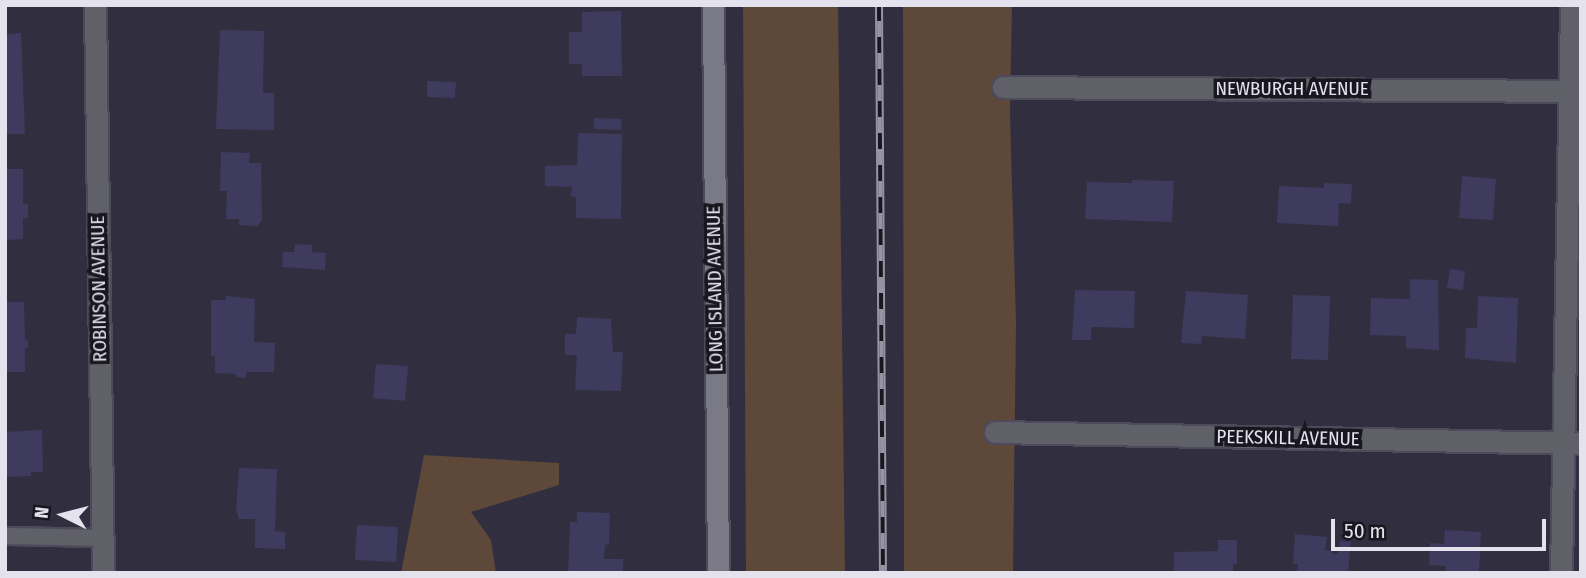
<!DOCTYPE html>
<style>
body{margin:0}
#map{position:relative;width:1586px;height:578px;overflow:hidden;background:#302e3f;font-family:"Fira Sans Condensed",sans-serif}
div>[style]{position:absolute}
.green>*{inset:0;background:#5d483a}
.building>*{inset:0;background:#3f3b5e}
.roads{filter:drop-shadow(2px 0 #4d4b5b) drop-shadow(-2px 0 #4d4b5b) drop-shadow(0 2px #4d4b5b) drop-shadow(0 -2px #4d4b5b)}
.lane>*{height:16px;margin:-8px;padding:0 8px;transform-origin:8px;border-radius:8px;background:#606068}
.street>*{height:21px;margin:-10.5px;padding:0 10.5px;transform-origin:10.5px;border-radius:10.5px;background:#606068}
.secondary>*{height:21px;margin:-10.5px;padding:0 10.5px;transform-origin:10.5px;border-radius:10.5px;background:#7a7a87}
.rail>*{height:8px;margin-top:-4px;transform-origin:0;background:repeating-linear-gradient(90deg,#18171f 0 16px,#9694a2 0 32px);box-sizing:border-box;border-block:2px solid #9694a2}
span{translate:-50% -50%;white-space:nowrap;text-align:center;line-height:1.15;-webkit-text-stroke:7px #18171f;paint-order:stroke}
.street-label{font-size:19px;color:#e3e2ed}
.frame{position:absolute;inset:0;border:7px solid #e3e2ed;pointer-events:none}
.north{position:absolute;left:28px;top:480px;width:70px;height:70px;-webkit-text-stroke:5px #18171f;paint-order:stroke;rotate:276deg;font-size:19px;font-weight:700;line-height:28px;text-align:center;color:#e3e2ed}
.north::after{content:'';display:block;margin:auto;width:24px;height:32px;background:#e3e2ed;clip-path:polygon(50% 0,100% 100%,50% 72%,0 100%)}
.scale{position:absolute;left:1331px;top:519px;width:215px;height:32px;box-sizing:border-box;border:4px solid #e3e2ed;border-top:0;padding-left:9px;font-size:21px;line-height:24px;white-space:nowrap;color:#e3e2ed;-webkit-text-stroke:5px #18171f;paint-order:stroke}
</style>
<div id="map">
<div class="green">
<i style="clip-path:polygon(743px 5px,838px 5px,845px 573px,746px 573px)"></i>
<i style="clip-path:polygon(903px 5px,1012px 5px,1010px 113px,1016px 322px,1013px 573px,904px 573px)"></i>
<i style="clip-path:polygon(424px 455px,559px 463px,559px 485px,471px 512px,491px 540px,496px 573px,401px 573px)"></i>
</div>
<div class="building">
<i style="clip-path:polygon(621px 11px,622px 76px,582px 76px,582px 64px,569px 64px,569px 32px,582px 32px,582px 12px)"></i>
<i style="clip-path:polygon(220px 30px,264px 31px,263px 93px,274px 93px,274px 130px,216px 129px)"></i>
<i style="clip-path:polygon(21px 33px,25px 134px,5px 134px,5px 34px)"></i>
<i style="clip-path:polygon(427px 81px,456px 82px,455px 98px,427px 97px)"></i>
<i style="clip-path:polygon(594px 118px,622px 119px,621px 130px,594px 129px)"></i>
<i style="clip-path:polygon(578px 133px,622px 134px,621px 219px,576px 218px,576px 197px,571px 196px,572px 187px,545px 186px,545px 166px,577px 165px)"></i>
<i style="clip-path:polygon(221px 152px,250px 153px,249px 163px,261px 163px,262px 220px,258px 226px,239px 225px,239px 219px,226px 219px,227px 191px,220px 191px)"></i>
<i style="clip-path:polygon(5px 169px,23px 169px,23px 204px,28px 203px,28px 218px,23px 218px,23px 239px,5px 240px)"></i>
<i style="clip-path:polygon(1462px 176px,1496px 179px,1493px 220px,1459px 218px)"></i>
<i style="clip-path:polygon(1132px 180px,1174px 181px,1172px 222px,1085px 219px,1087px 182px,1132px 183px)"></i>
<i style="clip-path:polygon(1324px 183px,1352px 184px,1351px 204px,1339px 203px,1338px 226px,1277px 223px,1279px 186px,1324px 188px)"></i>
<i style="clip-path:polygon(295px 244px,312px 245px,312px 252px,326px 253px,325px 270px,282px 267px,283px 252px,294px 252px)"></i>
<i style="clip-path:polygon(1450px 269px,1465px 271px,1463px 290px,1447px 288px)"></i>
<i style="clip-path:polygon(1410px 279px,1438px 280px,1439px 350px,1406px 348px,1406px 336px,1370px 335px,1371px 298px,1410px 299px)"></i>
<i style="clip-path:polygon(1075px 290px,1135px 291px,1134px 328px,1091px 327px,1091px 340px,1072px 340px)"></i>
<i style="clip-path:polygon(1186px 291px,1248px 295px,1245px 339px,1202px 336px,1201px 344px,1181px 343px)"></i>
<i style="clip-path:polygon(1293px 295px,1330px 296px,1328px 360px,1291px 359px)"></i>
<i style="clip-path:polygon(226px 296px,255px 299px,254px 342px,275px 343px,274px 372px,247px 372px,245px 378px,236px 377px,236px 374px,215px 373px,215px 356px,211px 356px,211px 300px,226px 300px)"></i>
<i style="clip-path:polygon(1478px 296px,1518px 298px,1516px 363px,1465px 358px,1466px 328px,1477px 328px)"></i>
<i style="clip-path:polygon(5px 302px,24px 302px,25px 340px,28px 341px,28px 348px,25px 348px,25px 372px,5px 372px)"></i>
<i style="clip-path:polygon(577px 317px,611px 319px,613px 352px,623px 352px,621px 391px,575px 390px,577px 355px,565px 355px,565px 334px,576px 334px)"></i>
<i style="clip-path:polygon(376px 364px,408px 366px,405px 401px,373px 398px)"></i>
<i style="clip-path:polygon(42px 430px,43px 472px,31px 472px,31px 476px,5px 477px,5px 432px)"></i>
<i style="clip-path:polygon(239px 468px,277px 469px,275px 531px,285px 532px,285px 549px,255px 548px,255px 519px,239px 519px,236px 510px)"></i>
<i style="clip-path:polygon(577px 512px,610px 513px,609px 544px,605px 545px,604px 559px,623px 559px,623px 573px,568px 573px,570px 522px,577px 522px)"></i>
<i style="clip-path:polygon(357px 525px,398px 527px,396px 562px,355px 560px)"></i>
<i style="clip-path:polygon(1445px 530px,1481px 532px,1479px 573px,1445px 573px,1446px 566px,1429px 565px,1430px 543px,1444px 544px)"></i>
<i style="clip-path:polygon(1295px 534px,1327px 537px,1325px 550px,1332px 551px,1332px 554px,1338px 554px,1340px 541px,1351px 542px,1348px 573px,1297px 573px,1298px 564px,1293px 564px)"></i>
<i style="clip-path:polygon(1218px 540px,1237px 540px,1237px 564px,1233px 564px,1233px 573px,1174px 573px,1174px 552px,1218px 551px)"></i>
</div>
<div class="roads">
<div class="lane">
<i style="left:5px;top:536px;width:98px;rotate:1.2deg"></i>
</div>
<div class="street">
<i style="left:95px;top:5px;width:568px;rotate:89.19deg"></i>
<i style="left:1003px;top:87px;width:578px;rotate:0.4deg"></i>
<i style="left:995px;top:432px;width:586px;rotate:1.08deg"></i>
<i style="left:1561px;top:573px;width:568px;rotate:-88.99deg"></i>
</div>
<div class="secondary">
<i style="left:713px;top:5px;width:568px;rotate:89.5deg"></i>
</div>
</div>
<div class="rail">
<i style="left:879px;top:5px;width:568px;rotate:89.6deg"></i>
</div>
<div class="street-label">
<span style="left:1292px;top:89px">NEWBURGH AVENUE</span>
<span style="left:99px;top:289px;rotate:-91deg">ROBINSON AVENUE</span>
<span style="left:715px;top:289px;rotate:-91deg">LONG ISLAND AVENUE</span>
<span style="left:1288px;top:438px;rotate:1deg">PEEKSKILL AVENUE</span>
</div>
<div class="frame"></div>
<div class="north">N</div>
<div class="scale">50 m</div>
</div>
